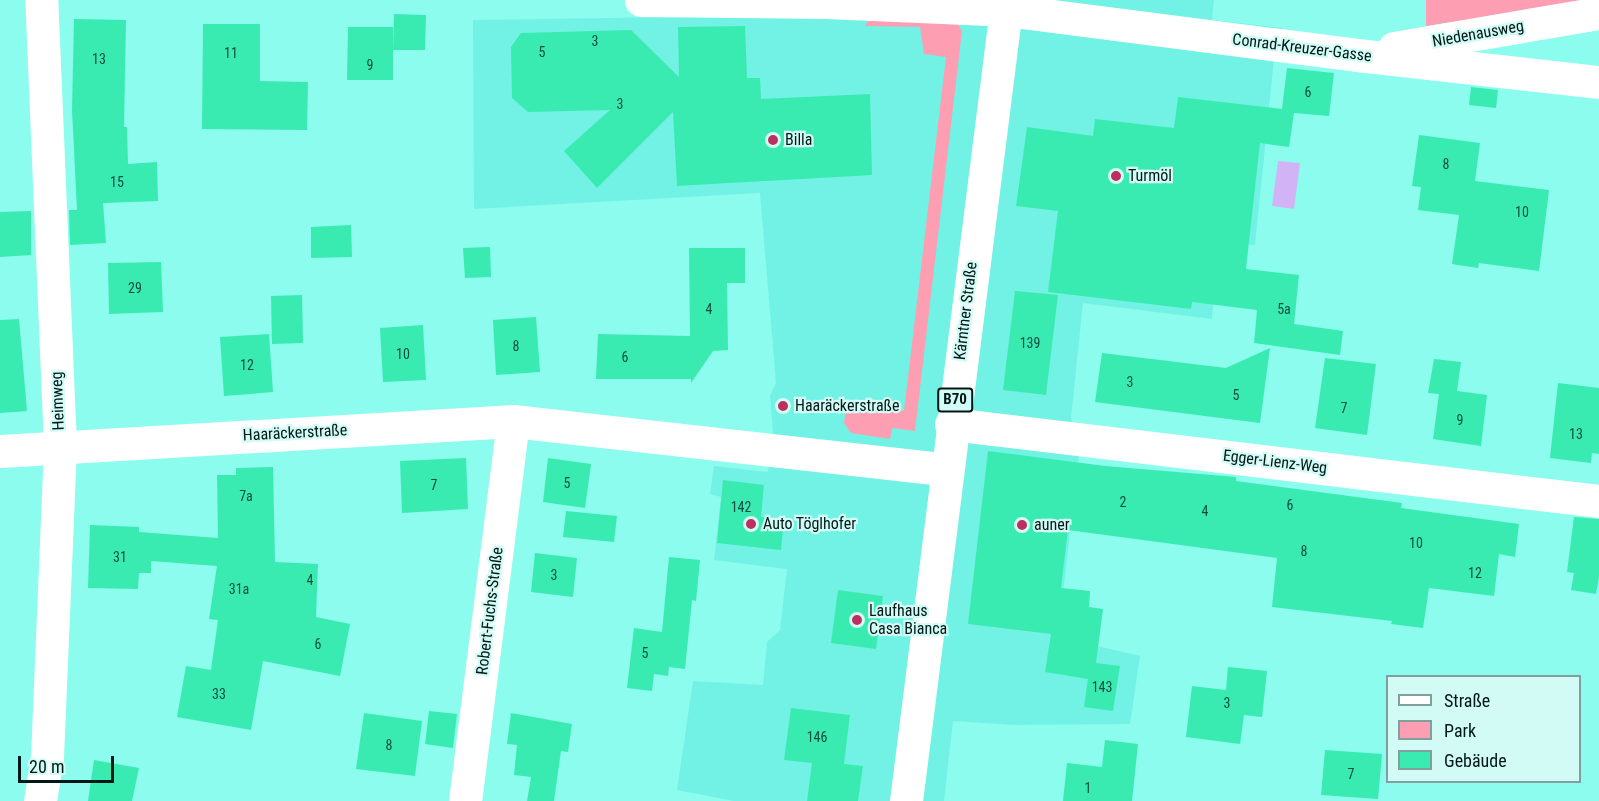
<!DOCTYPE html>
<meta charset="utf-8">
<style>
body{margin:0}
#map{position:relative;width:1599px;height:801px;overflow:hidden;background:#8bfcee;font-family:"Roboto Condensed",sans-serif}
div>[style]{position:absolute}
.built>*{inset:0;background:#72f2e4}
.green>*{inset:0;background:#fd9eb3}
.water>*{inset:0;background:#d2b3f6}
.building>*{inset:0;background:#3aebb1}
.minor>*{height:33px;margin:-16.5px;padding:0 16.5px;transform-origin:16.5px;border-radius:16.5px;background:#fff}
.major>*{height:33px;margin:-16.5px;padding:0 16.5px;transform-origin:16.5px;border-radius:16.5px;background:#fff}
.dots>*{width:16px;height:16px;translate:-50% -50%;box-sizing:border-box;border:3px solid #d3fbf5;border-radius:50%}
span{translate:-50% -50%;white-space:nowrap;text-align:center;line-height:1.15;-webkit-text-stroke:4.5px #d3fbf5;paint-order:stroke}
.number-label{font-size:14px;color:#0f4d3d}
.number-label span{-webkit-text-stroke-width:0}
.shield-label span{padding:2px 4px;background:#d3fbf5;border:2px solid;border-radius:4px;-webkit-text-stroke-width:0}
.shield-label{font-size:15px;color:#011816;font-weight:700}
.street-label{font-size:16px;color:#011816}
.poi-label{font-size:16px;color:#011816}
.left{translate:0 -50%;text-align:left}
.legend{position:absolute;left:1386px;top:675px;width:195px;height:108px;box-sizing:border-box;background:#d3fbf5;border:2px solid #7fa09c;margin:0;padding:8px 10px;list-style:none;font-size:18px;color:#011816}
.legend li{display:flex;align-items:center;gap:12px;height:30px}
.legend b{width:30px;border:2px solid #7fa09c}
.scale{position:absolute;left:18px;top:756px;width:96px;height:27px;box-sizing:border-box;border:3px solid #011816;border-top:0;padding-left:8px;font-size:18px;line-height:21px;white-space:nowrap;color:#011816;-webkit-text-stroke:4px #d3fbf5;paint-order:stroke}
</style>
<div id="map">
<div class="built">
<i style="clip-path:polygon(745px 0,1214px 0,1212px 20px,1283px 28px,1274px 59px,1255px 245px,1218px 243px,1212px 319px,1083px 303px,1071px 418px,1079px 454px,1058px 637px,1140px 656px,1130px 724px,1013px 725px,953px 721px,944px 801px,734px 801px,677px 790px,693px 681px,763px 685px,767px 642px,780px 630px,787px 569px,714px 560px,721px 497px,710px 494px,714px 466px,768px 472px,773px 432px,770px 396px,776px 383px,760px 193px,474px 209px,473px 20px,744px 16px)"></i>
</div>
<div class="green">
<i style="clip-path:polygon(1426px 0,1599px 0,1426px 26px)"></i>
<i style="clip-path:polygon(868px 21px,956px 21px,962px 31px,915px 431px,892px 428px,890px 439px,851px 433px,844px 423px,847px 403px,904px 411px,946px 57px,924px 54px,920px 27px,865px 26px)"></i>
</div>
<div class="water">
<i style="clip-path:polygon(1278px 161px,1300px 163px,1294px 209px,1272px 206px)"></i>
</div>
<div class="building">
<i style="clip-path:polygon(394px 14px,426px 15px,425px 50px,393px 50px)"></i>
<i style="clip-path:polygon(74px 19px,126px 20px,124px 127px,127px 127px,128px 164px,157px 162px,158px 201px,103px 203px,106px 243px,70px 245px,69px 210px,77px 210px,72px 110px)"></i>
<i style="clip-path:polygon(203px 24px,260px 24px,260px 81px,308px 82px,307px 130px,202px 129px)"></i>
<i style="clip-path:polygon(745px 26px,747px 78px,760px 78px,761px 99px,870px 94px,872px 175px,677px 186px,673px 112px,597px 188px,564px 151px,610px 110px,528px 112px,512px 98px,511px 47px,521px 33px,631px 30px,679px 77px,678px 27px)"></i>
<i style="clip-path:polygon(348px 27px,393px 27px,393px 80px,347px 80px)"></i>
<i style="clip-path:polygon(1287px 68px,1334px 73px,1329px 116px,1294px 113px,1289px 147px,1260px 143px,1246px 269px,1299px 275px,1294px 324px,1343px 331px,1340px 355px,1254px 343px,1257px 310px,1192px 302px,1191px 309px,1048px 292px,1058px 211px,1016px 206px,1027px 127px,1093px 136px,1095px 119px,1174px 128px,1178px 97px,1282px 109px)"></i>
<i style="clip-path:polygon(1471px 87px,1498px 90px,1496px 108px,1469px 105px)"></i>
<i style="clip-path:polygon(1419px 135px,1480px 143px,1475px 181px,1549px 190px,1539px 271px,1479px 263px,1478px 268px,1452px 264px,1459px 215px,1418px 210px,1421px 187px,1412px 186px)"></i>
<i style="clip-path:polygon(31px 211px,31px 255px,0 257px,0 212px)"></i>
<i style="clip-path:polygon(351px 225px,352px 257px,311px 258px,311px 227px)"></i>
<i style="clip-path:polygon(490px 247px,491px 277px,465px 278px,463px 248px)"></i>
<i style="clip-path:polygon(689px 248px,745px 248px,745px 283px,727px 283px,728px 350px,713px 351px,691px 383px,691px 379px,596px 379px,598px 334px,690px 336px)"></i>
<i style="clip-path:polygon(161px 262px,163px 312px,109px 314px,108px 263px)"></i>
<i style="clip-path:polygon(1015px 291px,1058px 295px,1046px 395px,1003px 390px)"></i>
<i style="clip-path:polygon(302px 295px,303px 343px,272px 344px,271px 296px)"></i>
<i style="clip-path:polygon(536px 317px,540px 372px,496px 375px,493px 320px)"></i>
<i style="clip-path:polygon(19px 319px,27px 411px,0 413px,0 320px)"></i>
<i style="clip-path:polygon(423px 325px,426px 380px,383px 382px,380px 328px)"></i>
<i style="clip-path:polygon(269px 334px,273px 392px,224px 396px,220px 337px)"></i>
<i style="clip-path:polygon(1270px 348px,1260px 423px,1095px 402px,1102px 353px,1226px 368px)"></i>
<i style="clip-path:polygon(1325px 358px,1376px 364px,1367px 435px,1315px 428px)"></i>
<i style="clip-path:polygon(1434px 359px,1461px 362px,1457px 391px,1487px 395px,1481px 446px,1433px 439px,1439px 394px,1428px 393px)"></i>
<i style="clip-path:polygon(1558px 383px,1599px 388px,1599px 454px,1592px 453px,1591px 463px,1550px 458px)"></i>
<i style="clip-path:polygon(988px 451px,1105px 466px,1236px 477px,1236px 481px,1402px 503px,1401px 508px,1519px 524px,1515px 557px,1499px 554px,1494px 596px,1429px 588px,1423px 628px,1391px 624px,1392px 621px,1272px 607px,1277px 558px,1068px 530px,1061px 588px,1090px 591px,1089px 607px,1103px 609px,1096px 663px,1120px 666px,1113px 711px,1084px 707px,1088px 679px,1045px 672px,1051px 634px,968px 624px)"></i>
<i style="clip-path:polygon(466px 458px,468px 509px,402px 513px,400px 461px)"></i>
<i style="clip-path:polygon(548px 458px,591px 464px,585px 508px,543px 502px)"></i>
<i style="clip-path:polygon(273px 467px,275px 562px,318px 564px,316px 617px,350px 624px,340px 676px,263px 661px,251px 730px,177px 717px,186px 666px,211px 670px,218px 620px,209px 619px,217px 566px,151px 561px,151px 573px,139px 573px,138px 589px,88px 588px,90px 525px,139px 527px,139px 532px,218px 538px,217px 475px,236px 475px,236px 468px)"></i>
<i style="clip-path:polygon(723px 480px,764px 485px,761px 517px,784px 519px,781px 550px,717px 543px)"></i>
<i style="clip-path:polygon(566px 511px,617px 516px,614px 542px,563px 537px)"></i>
<i style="clip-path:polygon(1574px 517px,1599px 519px,1599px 577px,1596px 594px,1571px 590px,1574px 573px,1567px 572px)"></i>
<i style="clip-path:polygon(535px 553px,577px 558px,573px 597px,531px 592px)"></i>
<i style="clip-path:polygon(669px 557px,700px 560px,696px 601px,692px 600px,685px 669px,669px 667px,668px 676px,654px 674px,652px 691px,627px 688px,634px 628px,662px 632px)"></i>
<i style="clip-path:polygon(838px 590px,883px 596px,876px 649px,831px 643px)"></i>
<i style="clip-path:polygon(1228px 667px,1267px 671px,1262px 717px,1244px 715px,1240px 744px,1186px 737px,1192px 686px,1226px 690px)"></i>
<i style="clip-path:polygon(791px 708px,850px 715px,844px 764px,863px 766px,858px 801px,807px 801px,812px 763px,784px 760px)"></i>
<i style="clip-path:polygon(429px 711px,457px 714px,453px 748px,425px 744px)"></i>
<i style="clip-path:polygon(364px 713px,422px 721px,415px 776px,356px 769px)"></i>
<i style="clip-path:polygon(511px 713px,572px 724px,568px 752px,561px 751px,554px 801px,527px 801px,531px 777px,514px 775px,517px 745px,507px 744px)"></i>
<i style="clip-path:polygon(1105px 740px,1138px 744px,1132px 801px,1063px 801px,1067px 763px,1102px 767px)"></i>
<i style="clip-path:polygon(1325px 750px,1382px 754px,1378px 799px,1321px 795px)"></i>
<i style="clip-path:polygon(94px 760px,139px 768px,132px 801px,88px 801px)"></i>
</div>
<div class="minor">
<i style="left:641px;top:0;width:185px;rotate:0.6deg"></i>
<i style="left:826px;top:2px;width:180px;rotate:2.5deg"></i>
<i style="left:1006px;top:10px;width:354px;rotate:7.3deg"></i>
<i style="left:1357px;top:55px;width:244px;rotate:6.4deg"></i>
<i style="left:1394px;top:48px;width:208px;rotate:-9.7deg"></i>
<i style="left:951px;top:424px;width:653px;rotate:6.78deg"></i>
<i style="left:0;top:451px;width:514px;rotate:-3.35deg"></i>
<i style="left:513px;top:421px;width:437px;rotate:6.4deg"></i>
<i style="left:40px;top:801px;width:45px;rotate:-81deg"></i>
<i style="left:47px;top:757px;width:311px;rotate:-87.6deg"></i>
<i style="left:60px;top:446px;width:446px;rotate:-92.4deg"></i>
<i style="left:465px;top:801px;width:383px;rotate:-82.8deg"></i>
</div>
<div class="major">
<i style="left:906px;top:801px;width:807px;rotate:-82.81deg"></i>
</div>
<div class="dots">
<i style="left:773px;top:140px;background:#bc2f5f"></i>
<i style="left:1116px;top:176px;background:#bc2f5f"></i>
<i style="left:783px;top:406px;background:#bc2f5f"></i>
<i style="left:751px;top:524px;background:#bc2f5f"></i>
<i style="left:1022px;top:525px;background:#bc2f5f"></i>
<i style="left:857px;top:620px;background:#bc2f5f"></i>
</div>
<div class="number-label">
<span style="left:595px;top:41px">3</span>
<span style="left:542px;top:52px">5</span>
<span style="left:231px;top:53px">11</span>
<span style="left:99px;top:59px">13</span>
<span style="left:370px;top:65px">9</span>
<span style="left:1308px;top:92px">6</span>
<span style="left:620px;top:104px">3</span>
<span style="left:1446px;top:164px">8</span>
<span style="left:117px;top:182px">15</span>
<span style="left:1522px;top:212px">10</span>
<span style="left:135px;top:288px">29</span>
<span style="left:709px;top:309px">4</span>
<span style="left:1284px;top:309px">5a</span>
<span style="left:1030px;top:343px">139</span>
<span style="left:516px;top:346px">8</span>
<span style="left:403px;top:354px">10</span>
<span style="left:625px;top:357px">6</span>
<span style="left:247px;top:365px">12</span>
<span style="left:1130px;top:382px">3</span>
<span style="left:1236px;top:395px">5</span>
<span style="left:1344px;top:408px">7</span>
<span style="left:1460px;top:420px">9</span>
<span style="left:1576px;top:434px">13</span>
<span style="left:567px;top:483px">5</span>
<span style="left:434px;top:485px">7</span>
<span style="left:246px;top:496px">7a</span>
<span style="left:1123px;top:502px">2</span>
<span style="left:1290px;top:505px">6</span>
<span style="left:741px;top:507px">142</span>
<span style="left:1205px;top:511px">4</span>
<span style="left:1416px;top:543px">10</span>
<span style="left:1304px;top:551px">8</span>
<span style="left:120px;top:557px">31</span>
<span style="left:1475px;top:573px">12</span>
<span style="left:554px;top:575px">3</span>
<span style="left:310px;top:580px">4</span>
<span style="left:239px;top:589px">31a</span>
<span style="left:318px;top:644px">6</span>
<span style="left:645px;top:653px">5</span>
<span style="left:1102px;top:687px">143</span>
<span style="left:219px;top:694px">33</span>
<span style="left:1227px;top:703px">3</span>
<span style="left:817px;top:737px">146</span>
<span style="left:389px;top:745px">8</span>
<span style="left:1351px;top:774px">7</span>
<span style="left:1088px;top:788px">1</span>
</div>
<div class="shield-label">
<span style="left:955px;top:400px">B70</span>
</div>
<div class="street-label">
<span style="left:1478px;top:34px;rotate:-10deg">Niedenausweg</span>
<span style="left:1302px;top:48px;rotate:7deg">Conrad-Kreuzer-Gasse</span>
<span style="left:966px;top:311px;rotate:-83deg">Kärntner Straße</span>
<span style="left:58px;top:401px;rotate:-92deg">Heimweg</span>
<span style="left:295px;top:433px;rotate:-3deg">Haaräckerstraße</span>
<span style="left:1275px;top:462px;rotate:7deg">Egger-Lienz-Weg</span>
<span style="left:490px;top:611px;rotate:-83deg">Robert-Fuchs-Straße</span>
</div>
<div class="poi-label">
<span class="left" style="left:785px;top:140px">Billa</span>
<span class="left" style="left:1128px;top:176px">Turmöl</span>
<span class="left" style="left:795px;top:406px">Haaräckerstraße</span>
<span class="left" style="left:763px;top:524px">Auto Töglhofer</span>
<span class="left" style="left:1034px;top:525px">auner</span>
<span class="left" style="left:869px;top:620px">Laufhaus<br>Casa Bianca</span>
</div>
<ul class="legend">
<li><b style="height:8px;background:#fff"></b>Straße</li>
<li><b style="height:16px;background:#fd9eb3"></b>Park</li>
<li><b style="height:16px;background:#3aebb1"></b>Gebäude</li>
</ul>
<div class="scale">20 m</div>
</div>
